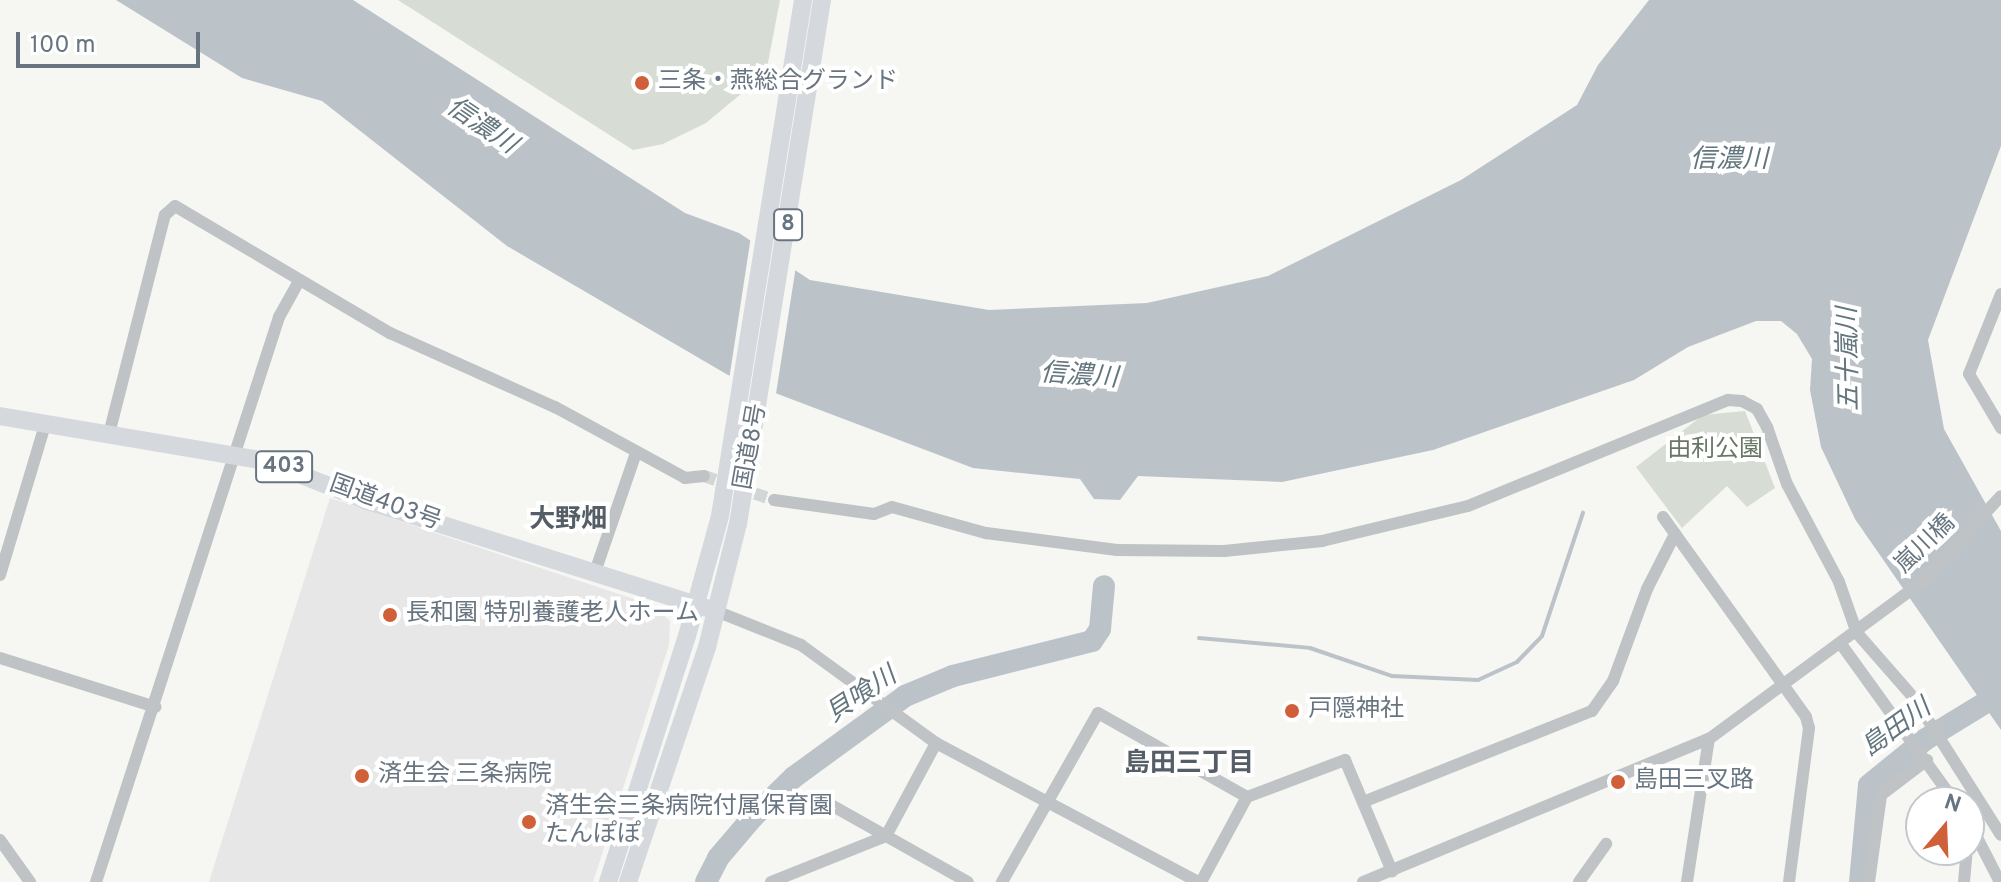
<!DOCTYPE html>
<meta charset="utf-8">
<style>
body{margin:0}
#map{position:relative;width:2001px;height:882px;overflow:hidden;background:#f6f6f3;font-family:Overpass,"Noto Sans JP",sans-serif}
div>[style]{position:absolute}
.built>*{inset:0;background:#e6e7e6}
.green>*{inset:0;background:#d7dcd4}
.water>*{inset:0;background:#bbc3c8}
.pier>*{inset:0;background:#f6f6f3}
.stream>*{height:4px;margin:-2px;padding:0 2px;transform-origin:2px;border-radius:2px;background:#bbc3c8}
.river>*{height:22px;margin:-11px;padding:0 11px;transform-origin:11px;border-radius:11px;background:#bbc3c8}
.minor-tunnel>*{height:12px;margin-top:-6px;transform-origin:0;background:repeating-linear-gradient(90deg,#d2d6d6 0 12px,transparent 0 18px)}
.minor>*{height:12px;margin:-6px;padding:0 6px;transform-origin:6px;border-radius:6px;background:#bfc3c6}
.highway>*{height:18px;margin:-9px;padding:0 9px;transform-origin:9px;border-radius:9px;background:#d5d8dc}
.dots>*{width:22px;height:22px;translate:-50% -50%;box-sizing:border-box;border:4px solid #fff;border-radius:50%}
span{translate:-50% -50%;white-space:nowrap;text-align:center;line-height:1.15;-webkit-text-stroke:8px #fff;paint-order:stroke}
.shield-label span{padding:2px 6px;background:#fff;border:2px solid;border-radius:6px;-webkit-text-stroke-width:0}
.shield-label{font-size:22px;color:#687580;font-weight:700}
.poi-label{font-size:24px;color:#687580}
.left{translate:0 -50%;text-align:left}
.street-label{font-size:24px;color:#687580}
.park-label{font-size:24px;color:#697866}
.water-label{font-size:26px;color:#64767d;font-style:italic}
.neighbourhood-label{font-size:26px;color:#555e66;font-weight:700}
.north{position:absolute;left:1905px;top:786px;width:80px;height:80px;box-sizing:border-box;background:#fff;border:2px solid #c3c8cc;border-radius:50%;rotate:19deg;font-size:22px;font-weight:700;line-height:32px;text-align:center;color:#687580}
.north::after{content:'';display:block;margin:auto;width:28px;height:36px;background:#cf6039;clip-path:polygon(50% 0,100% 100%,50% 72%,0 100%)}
.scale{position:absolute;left:16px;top:32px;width:184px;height:36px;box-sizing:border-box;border:4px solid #687580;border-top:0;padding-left:10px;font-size:24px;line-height:28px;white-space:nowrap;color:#687580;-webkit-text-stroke:6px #fff;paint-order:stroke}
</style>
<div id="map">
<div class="built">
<i style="clip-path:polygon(330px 498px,652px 605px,670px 621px,669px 645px,593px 882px,209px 882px)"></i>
</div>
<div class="green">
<i style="clip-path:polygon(398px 0,780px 0,766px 73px,706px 123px,663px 144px,633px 150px)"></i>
<i style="clip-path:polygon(1745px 411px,1775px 488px,1747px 507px,1727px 486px,1682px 528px,1636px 467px,1703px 415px)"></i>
</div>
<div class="water">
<i style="clip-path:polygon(116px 0,353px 0,685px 213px,739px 233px,810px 280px,989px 310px,1147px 303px,1268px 276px,1461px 180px,1577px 105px,1598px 65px,1649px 0,2001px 0,2001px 146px,1928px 340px,1944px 429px,2001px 531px,2001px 730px,1855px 519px,1821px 447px,1810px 390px,1812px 359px,1797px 334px,1781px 321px,1756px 321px,1688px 347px,1634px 380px,1433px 450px,1282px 482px,1138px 476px,1120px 500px,1094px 499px,1080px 479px,973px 468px,728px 375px,507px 246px,322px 101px,242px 78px)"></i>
</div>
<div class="pier">
<i style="clip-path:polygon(751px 236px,796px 266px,775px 400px,729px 380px)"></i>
</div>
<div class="stream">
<i style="left:1199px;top:638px;width:111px;rotate:5.1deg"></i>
<i style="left:1310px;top:648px;width:87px;rotate:18.9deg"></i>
<i style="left:1392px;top:676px;width:86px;rotate:2.7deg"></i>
<i style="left:1478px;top:680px;width:43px;rotate:-24.8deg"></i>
<i style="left:1517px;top:662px;width:36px;rotate:-46deg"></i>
<i style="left:1542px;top:636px;width:130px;rotate:-71.6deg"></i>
</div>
<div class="river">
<i style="left:706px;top:882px;width:27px;rotate:-63deg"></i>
<i style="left:718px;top:858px;width:54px;rotate:-49.5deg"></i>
<i style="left:753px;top:817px;width:57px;rotate:-44.3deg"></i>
<i style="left:794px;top:777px;width:137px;rotate:-36.1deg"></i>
<i style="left:905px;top:696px;width:52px;rotate:-22.6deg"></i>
<i style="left:953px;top:676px;width:143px;rotate:-14.1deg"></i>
<i style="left:1092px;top:641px;width:14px;rotate:-56deg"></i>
<i style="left:1100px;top:629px;width:43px;rotate:-84.7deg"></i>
<i style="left:1860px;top:882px;width:97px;rotate:-84.7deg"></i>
<i style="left:1869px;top:785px;width:73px;rotate:-38.9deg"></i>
<i style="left:1926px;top:739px;width:88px;rotate:-31.5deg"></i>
</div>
<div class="minor-tunnel">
<i style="left:704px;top:476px;width:74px;rotate:18.9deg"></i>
</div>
<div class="minor">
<i style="left:2001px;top:294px;width:86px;rotate:111.8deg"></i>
<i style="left:1969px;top:374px;width:63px;rotate:59.3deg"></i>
<i style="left:109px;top:434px;width:226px;rotate:-75.7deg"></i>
<i style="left:165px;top:215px;width:13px;rotate:-42deg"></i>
<i style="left:175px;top:206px;width:250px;rotate:30.6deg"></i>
<i style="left:390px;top:333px;width:181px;rotate:24.2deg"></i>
<i style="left:555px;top:407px;width:148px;rotate:28.6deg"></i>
<i style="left:685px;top:478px;width:19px;rotate:-6deg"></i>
<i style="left:774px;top:500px;width:101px;rotate:8deg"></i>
<i style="left:874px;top:514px;width:19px;rotate:-21deg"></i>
<i style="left:892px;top:507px;width:98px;rotate:15.5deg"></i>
<i style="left:986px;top:533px;width:132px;rotate:7.4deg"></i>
<i style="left:1117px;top:550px;width:107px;rotate:0.5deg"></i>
<i style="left:1224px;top:551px;width:99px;rotate:-5.8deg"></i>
<i style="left:1322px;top:541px;width:150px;rotate:-13.5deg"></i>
<i style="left:1468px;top:506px;width:281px;rotate:-22.2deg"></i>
<i style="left:1728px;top:400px;width:14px;rotate:4deg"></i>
<i style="left:1742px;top:401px;width:17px;rotate:28deg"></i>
<i style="left:1757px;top:409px;width:21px;rotate:61deg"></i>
<i style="left:1767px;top:427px;width:60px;rotate:70.7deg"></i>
<i style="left:1787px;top:484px;width:111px;rotate:62deg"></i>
<i style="left:1839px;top:582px;width:54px;rotate:70.6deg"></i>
<i style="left:1857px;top:633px;width:86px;rotate:48.8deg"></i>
<i style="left:1914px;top:698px;width:162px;rotate:57.6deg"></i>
<i style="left:1663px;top:517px;width:246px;rotate:54.4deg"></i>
<i style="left:1806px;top:717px;width:11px;rotate:75deg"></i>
<i style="left:1809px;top:728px;width:155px;rotate:97.4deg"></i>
<i style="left:595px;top:572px;width:126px;rotate:-71deg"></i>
<i style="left:0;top:575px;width:157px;rotate:-73.3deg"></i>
<i style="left:716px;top:611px;width:92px;rotate:21.8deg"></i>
<i style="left:801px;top:645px;width:167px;rotate:36deg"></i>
<i style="left:936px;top:743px;width:297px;rotate:27.9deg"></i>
<i style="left:1841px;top:644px;width:195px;rotate:54.2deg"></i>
<i style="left:0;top:658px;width:163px;rotate:17.5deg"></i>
<i style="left:817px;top:797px;width:173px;rotate:29.4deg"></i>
<i style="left:1363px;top:802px;width:246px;rotate:-21.7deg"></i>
<i style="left:1592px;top:711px;width:37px;rotate:-55deg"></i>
<i style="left:1613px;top:681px;width:98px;rotate:-69.7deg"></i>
<i style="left:1647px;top:589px;width:62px;rotate:-63deg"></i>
<i style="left:1969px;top:822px;width:68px;rotate:62.7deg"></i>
<i style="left:0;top:840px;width:52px;rotate:54.5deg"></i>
<i style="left:96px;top:882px;width:594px;rotate:-72.05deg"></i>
<i style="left:279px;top:317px;width:41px;rotate:-60.9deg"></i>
<i style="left:771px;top:882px;width:124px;rotate:-21.8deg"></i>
<i style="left:886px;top:836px;width:106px;rotate:-61.7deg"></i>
<i style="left:1002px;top:882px;width:194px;rotate:-60.4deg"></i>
<i style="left:1098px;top:713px;width:171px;rotate:29.4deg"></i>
<i style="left:1201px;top:882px;width:97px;rotate:-61.6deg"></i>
<i style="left:1247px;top:797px;width:105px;rotate:-20.7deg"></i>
<i style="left:1345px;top:760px;width:121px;rotate:67.1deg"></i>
<i style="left:1363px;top:882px;width:374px;rotate:-22.5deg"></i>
<i style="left:1709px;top:739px;width:266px;rotate:-36.4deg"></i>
<i style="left:1923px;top:581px;width:115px;rotate:-47.5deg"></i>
<i style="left:1579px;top:882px;width:47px;rotate:-54.6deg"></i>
<i style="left:1687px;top:882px;width:145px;rotate:-81.3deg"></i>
<i style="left:1869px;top:882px;width:88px;rotate:-82.1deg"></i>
<i style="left:1881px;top:795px;width:58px;rotate:-37.3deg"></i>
<i style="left:1964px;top:882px;width:32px;rotate:-85deg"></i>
</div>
<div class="highway">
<i style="left:0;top:416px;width:270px;rotate:9.6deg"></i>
<i style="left:266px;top:461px;width:109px;rotate:21.6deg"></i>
<i style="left:367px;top:501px;width:355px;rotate:17.5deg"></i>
<i style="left:608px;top:882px;width:258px;rotate:-72.2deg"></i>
<i style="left:687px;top:636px;width:124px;rotate:-74.6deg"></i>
<i style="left:720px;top:516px;width:523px;rotate:-80.86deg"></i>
<i style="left:628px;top:882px;width:248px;rotate:-71.4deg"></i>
<i style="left:707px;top:647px;width:127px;rotate:-75.9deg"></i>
<i style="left:738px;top:524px;width:531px;rotate:-80.89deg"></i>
</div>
<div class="dots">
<i style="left:642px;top:83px;background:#cf6039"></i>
<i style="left:390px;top:615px;background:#cf6039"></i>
<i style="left:1292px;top:711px;background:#cf6039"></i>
<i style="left:362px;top:776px;background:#cf6039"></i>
<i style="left:1618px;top:782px;background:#cf6039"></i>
<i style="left:529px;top:822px;background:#cf6039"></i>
</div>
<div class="shield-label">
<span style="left:788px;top:225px">8</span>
<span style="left:284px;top:467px">403</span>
</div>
<div class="poi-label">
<span class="left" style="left:658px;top:83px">三条・燕総合グランド</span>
<span class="left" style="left:406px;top:615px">長和園 特別養護老人ホーム</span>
<span class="left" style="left:1308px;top:711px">戸隠神社</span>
<span class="left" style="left:378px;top:776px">済生会 三条病院</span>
<span class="left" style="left:1634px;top:782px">島田三叉路</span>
<span class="left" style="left:545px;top:822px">済生会三条病院付属保育園<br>たんぽぽ</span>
</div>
<div class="street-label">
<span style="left:752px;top:447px;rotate:-80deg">国道8号</span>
<span style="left:385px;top:504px;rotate:20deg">国道403号</span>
<span style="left:1926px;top:545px;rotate:-44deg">嵐川橋</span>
</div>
<div class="park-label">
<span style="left:1715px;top:451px">由利公園</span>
</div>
<div class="water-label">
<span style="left:481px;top:127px;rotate:34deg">信濃川</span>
<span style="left:1729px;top:161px">信濃川</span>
<span style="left:1850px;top:359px;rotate:-91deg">五十嵐川</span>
<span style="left:1079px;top:377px;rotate:4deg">信濃川</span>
<span style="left:862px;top:696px;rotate:-34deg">貝喰川</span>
<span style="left:1897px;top:729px;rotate:-36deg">島田川</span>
</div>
<div class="neighbourhood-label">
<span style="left:568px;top:521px">大野畑</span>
<span style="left:1189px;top:765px">島田三丁目</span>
</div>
<div class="north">N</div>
<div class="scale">100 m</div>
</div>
